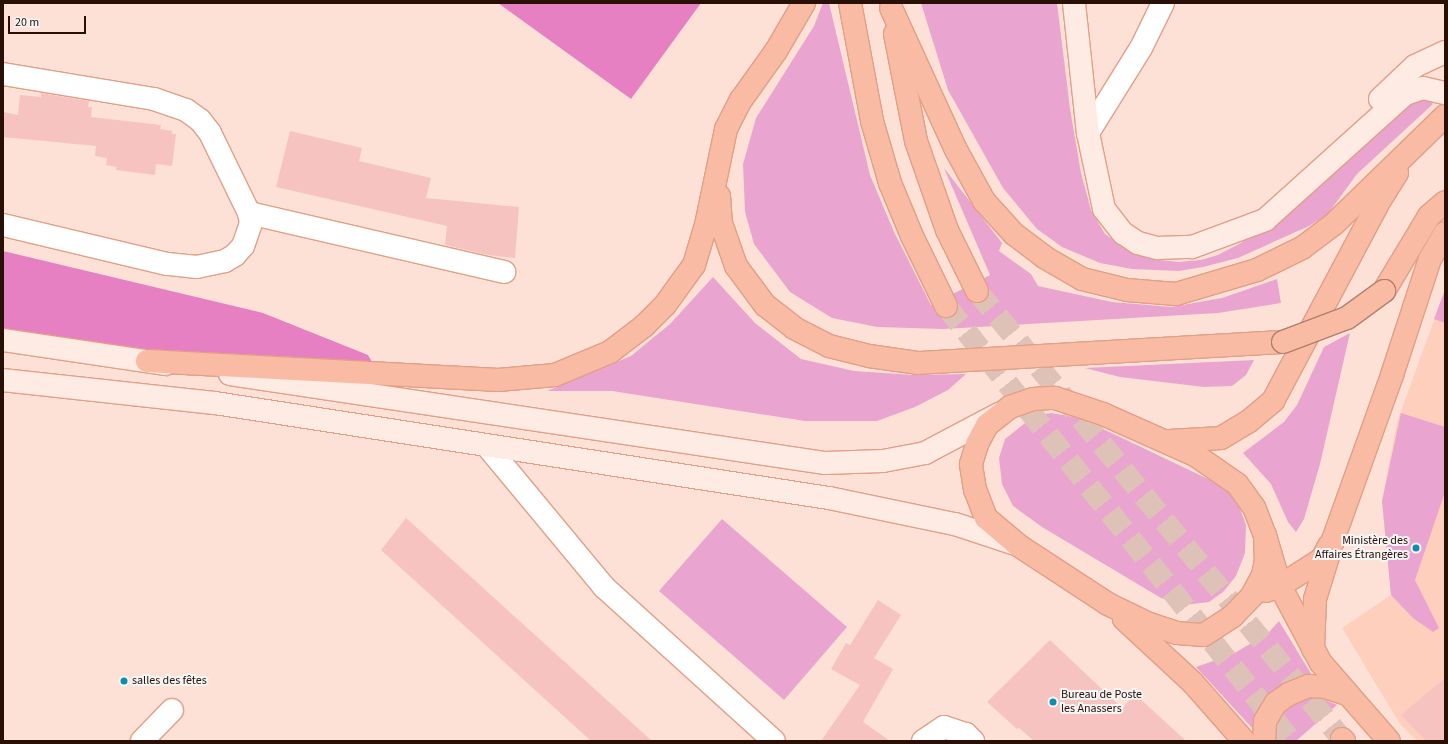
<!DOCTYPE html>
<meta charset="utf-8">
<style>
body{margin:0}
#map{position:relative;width:1448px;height:744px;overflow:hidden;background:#fee1d6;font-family:"Source Sans 3",sans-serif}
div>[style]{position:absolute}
.built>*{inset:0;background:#ffcfbd}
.green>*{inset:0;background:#eaa4d0}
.forest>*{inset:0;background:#e680c3}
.building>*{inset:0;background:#f6c3c0}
.highway-tunnel>*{height:22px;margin-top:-11px;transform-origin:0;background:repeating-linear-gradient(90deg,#dec2b7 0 22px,transparent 0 33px)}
.roads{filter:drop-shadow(1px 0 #e29f86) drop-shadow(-1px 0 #e29f86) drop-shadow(0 1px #e29f86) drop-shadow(0 -1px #e29f86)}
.street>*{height:22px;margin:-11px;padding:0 11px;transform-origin:11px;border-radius:11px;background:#fff}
.secondary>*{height:22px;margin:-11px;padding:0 11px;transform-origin:11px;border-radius:11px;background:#fdebe4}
.highway>*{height:22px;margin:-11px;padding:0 11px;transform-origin:11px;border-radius:11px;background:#f9bba4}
.bridges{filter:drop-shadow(1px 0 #b07f6d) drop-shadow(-1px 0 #b07f6d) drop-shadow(0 1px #b07f6d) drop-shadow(0 -1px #b07f6d)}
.highway-bridge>*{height:22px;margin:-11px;padding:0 11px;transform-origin:11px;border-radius:11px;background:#f9bba4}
.dots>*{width:11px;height:11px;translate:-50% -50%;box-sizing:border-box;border:2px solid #f5f5f5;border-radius:50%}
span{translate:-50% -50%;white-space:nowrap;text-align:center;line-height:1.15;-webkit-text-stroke:4px #f5f5f5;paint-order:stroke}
.poi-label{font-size:12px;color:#281007}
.right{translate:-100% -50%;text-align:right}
.left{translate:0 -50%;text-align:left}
.frame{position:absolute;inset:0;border:4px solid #281007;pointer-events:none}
.scale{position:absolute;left:8px;top:16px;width:78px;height:18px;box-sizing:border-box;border:2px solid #281007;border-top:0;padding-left:5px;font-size:12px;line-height:14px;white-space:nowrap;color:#281007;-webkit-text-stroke:3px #f5f5f5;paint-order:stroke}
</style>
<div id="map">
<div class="built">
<i style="clip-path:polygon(1445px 290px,1445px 741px,1417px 741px,1400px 724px,1342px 628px,1391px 595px,1382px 501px,1397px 422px)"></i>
</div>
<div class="green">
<i style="clip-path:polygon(823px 3px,829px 3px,870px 175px,894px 232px,931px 305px,990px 275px,944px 168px,1002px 243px,999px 251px,1031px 274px,1038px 286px,1112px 302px,1171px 307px,1222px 298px,1277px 279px,1281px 303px,1218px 313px,943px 329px,877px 327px,832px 318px,790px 292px,754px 244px,745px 212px,743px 164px,756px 118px,814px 26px)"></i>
<i style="clip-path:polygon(921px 3px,1057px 3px,1070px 109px,1081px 173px,1091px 210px,1105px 234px,1131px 252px,1160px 260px,1179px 262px,1201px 260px,1218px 255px,1239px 244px,1268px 226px,1396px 106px,1426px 96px,1433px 104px,1357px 174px,1327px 215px,1309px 226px,1238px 258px,1203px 267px,1179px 271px,1132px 269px,1100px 263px,1062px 247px,1037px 229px,1003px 188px,948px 90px)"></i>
<i style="clip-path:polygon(713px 277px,755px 323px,801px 359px,854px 371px,913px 375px,966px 374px,948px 390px,915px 407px,877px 421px,805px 421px,612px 391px,547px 391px,631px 356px,670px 324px)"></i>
<i style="clip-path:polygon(1445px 290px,1445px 323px,1434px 319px)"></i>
<i style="clip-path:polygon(1350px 333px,1320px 464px,1304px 519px,1296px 532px,1288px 522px,1271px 484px,1243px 453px,1284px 422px,1297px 405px,1324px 347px)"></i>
<i style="clip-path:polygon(1254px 360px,1246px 375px,1232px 386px,1204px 387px,1120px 377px,1085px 368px)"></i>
<i style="clip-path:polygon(1051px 413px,1080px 418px,1227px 488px,1239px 506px,1246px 525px,1245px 553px,1236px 576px,1223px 592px,1209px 602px,1184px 605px,1161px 598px,1042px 527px,1013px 506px,1002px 484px,999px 458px,1005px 439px,1034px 416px)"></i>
<i style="clip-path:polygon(1401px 413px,1445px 427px,1445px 492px,1415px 580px,1439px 628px,1433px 632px,1413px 618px,1391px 595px,1382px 501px)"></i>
<i style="clip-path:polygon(722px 519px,847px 627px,784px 700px,659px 591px)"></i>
<i style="clip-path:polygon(1279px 621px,1313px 677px,1268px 696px,1260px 708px,1254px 730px,1196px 667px,1233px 654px,1268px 633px)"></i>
<i style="clip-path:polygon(1311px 694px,1337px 705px,1296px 741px,1275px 741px,1280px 714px,1293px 702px)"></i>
</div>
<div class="forest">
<i style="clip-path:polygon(498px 3px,701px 3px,631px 99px)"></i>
<i style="clip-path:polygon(3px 251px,263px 313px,368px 355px,388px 389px,3px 331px)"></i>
</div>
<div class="building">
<i style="clip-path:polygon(41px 93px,89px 101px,88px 107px,92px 107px,91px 117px,161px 125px,160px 129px,172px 131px,172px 134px,176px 134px,172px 166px,156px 164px,155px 175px,116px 170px,117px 167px,106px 165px,107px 158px,95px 156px,96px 146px,3px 137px,3px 112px,18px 115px,20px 95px,41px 97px)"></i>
<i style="clip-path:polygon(290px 131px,362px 148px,359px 161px,431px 178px,426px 198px,519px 207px,515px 258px,488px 255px,445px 245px,447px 226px,276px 187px)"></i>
<i style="clip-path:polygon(406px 518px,652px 741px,591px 741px,381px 550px)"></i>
<i style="clip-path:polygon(878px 600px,901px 615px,874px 658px,893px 669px,863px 722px,890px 741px,821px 741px,860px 685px,831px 669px,846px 643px,850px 645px)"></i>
<i style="clip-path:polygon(1050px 640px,1122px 708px,1135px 694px,1186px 741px,1034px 741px,1019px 728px,1017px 729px,987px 702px)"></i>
<i style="clip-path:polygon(1445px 678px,1445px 741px,1426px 741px,1401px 715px)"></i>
</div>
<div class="highway-tunnel">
<i style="left:977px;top:291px;width:578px;rotate:50.83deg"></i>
<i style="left:946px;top:306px;width:555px;rotate:51.58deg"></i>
</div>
<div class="roads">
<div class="street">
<i style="left:3px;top:74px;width:153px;rotate:9.4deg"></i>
<i style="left:154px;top:99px;width:34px;rotate:19deg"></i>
<i style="left:186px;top:110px;width:17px;rotate:36deg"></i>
<i style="left:200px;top:120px;width:16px;rotate:52deg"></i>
<i style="left:210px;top:133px;width:89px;rotate:64deg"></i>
<i style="left:249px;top:213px;width:10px;rotate:79deg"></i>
<i style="left:251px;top:223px;width:24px;rotate:109deg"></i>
<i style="left:243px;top:246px;width:12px;rotate:132deg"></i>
<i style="left:235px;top:255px;width:12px;rotate:149deg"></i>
<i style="left:225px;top:261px;width:29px;rotate:168deg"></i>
<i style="left:197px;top:267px;width:30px;rotate:-174deg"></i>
<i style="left:167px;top:264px;width:169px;rotate:-166.6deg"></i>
<i style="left:1088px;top:133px;width:100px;rotate:-58.1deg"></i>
<i style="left:1141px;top:48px;width:50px;rotate:-63.9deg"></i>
<i style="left:249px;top:213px;width:262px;rotate:13deg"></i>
<i style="left:487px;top:446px;width:183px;rotate:50.3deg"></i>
<i style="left:604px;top:587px;width:229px;rotate:42.2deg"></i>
<i style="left:142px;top:741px;width:43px;rotate:-45.9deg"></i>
<i style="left:923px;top:741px;width:25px;rotate:-34deg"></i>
<i style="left:944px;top:727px;width:23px;rotate:18deg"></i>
<i style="left:966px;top:734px;width:10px;rotate:45deg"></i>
</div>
<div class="secondary">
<i style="left:1074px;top:3px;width:131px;rotate:83.9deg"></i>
<i style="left:1088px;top:133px;width:78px;rotate:78.1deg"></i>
<i style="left:1104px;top:209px;width:31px;rotate:52deg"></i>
<i style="left:1123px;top:233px;width:18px;rotate:34deg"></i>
<i style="left:1138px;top:243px;width:20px;rotate:15deg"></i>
<i style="left:1157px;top:248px;width:35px;rotate:-2deg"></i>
<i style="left:1192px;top:247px;width:78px;rotate:-20.3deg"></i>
<i style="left:1265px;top:220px;width:188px;rotate:-42deg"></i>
<i style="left:1405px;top:94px;width:19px;rotate:-18deg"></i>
<i style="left:1423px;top:88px;width:23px;rotate:13deg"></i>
<i style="left:1380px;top:99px;width:48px;rotate:-43.3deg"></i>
<i style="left:1415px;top:66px;width:33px;rotate:-25deg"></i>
<i style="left:3px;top:340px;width:164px;rotate:8.4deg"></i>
<i style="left:230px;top:374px;width:602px;rotate:8.51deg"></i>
<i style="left:825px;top:463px;width:58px;rotate:-2deg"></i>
<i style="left:883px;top:461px;width:43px;rotate:-10.8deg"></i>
<i style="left:925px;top:453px;width:84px;rotate:-27.8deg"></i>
<i style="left:3px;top:380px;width:213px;rotate:6.2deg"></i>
<i style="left:215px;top:403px;width:621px;rotate:8.8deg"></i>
<i style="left:829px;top:498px;width:129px;rotate:11.7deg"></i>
<i style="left:955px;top:524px;width:63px;rotate:18.4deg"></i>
</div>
<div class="highway">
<i style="left:850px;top:3px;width:120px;rotate:79.4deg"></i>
<i style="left:872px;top:121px;width:65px;rotate:73.8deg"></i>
<i style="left:890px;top:183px;width:57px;rotate:67.5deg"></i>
<i style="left:912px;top:236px;width:78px;rotate:64.1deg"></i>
<i style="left:891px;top:8px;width:154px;rotate:65.4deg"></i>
<i style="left:955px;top:148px;width:60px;rotate:61.3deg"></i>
<i style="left:984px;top:201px;width:45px;rotate:47.7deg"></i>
<i style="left:1014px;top:234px;width:38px;rotate:37deg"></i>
<i style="left:1044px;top:257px;width:44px;rotate:30.1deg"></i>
<i style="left:1082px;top:279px;width:46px;rotate:13.7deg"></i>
<i style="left:1127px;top:290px;width:49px;rotate:4.7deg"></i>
<i style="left:1176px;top:294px;width:84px;rotate:-16.5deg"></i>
<i style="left:1257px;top:270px;width:50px;rotate:-26.1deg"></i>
<i style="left:1302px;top:248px;width:40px;rotate:-37deg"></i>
<i style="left:1334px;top:224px;width:155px;rotate:-44.2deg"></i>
<i style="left:895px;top:34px;width:109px;rotate:78.9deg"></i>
<i style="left:916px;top:141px;width:94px;rotate:70.8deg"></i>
<i style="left:947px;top:230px;width:68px;rotate:63.8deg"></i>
<i style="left:719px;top:196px;width:27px;rotate:86deg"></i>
<i style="left:721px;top:223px;width:46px;rotate:70.8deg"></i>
<i style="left:736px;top:266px;width:49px;rotate:53.4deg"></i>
<i style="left:765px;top:305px;width:37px;rotate:38deg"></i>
<i style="left:794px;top:328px;width:39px;rotate:27deg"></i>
<i style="left:829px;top:346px;width:41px;rotate:14deg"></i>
<i style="left:869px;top:356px;width:49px;rotate:8.1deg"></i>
<i style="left:918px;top:363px;width:366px;rotate:-3.3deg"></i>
<i style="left:1384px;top:291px;width:87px;rotate:-59deg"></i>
<i style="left:1429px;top:216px;width:21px;rotate:-41deg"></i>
<i style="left:147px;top:361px;width:352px;rotate:3.1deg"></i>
<i style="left:498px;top:380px;width:57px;rotate:-5deg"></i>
<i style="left:555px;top:375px;width:60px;rotate:-22.7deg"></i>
<i style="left:610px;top:352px;width:43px;rotate:-37.4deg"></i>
<i style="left:644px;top:326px;width:30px;rotate:-45deg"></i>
<i style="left:665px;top:305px;width:49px;rotate:-54.1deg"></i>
<i style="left:694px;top:265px;width:42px;rotate:-73.3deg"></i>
<i style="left:706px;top:225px;width:98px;rotate:-78.2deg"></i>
<i style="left:726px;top:129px;width:33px;rotate:-63deg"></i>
<i style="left:741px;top:100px;width:60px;rotate:-54.5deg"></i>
<i style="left:776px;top:51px;width:56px;rotate:-59.7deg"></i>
<i style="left:1169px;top:441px;width:52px;rotate:-3.3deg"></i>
<i style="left:1221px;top:438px;width:31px;rotate:-31deg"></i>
<i style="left:1248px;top:422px;width:33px;rotate:-40deg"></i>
<i style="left:1273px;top:401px;width:222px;rotate:-62deg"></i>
<i style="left:1377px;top:205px;width:38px;rotate:-58deg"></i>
<i style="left:1265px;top:535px;width:25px;rotate:88deg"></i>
<i style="left:1266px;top:560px;width:15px;rotate:101deg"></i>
<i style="left:1263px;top:575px;width:24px;rotate:118deg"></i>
<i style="left:1252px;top:596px;width:28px;rotate:134deg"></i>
<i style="left:1233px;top:616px;width:35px;rotate:147deg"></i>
<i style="left:1204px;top:635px;width:27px;rotate:-176deg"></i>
<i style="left:1177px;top:633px;width:29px;rotate:-162deg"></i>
<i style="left:1149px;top:624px;width:46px;rotate:-154deg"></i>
<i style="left:1108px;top:604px;width:108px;rotate:-146.8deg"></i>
<i style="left:1018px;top:545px;width:42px;rotate:-139.8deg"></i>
<i style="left:986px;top:518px;width:30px;rotate:-111deg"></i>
<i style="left:975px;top:490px;width:26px;rotate:-99deg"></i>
<i style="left:971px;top:464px;width:21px;rotate:-73deg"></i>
<i style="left:977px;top:444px;width:21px;rotate:-62deg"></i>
<i style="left:987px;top:425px;width:29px;rotate:-38deg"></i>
<i style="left:1010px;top:407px;width:24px;rotate:-19deg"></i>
<i style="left:1033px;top:399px;width:22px;rotate:-3deg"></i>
<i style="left:1055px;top:398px;width:51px;rotate:18.4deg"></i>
<i style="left:1103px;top:414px;width:101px;rotate:24deg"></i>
<i style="left:1195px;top:455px;width:51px;rotate:34.6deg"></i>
<i style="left:1237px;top:484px;width:29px;rotate:54deg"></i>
<i style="left:1254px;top:507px;width:30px;rotate:69deg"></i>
<i style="left:1265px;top:535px;width:53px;rotate:73.6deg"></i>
<i style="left:1280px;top:586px;width:87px;rotate:62deg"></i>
<i style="left:1321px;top:663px;width:103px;rotate:48.9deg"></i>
<i style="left:1266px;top:591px;width:15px;rotate:-20deg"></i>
<i style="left:1280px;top:586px;width:50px;rotate:-32.7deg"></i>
<i style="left:1322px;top:559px;width:15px;rotate:-62deg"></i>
<i style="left:1124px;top:619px;width:94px;rotate:42.8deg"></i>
<i style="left:1193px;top:683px;width:77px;rotate:48.7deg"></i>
<i style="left:1313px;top:649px;width:50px;rotate:-87.7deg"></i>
<i style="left:1315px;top:599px;width:62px;rotate:-73deg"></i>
<i style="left:1333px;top:540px;width:175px;rotate:-70.3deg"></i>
<i style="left:1392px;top:375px;width:122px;rotate:-71.9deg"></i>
<i style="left:1430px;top:259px;width:30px;rotate:-60deg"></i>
<i style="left:1342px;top:739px;width:3px;rotate:45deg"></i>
<i style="left:1264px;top:741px;width:20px;rotate:-87deg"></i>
<i style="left:1265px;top:721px;width:21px;rotate:-59deg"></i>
<i style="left:1276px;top:703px;width:16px;rotate:-35deg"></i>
<i style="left:1289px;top:694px;width:21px;rotate:-23deg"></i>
<i style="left:1308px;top:686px;width:17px;rotate:3deg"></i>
<i style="left:1325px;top:687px;width:23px;rotate:18deg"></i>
</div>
</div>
<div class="bridges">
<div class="highway-bridge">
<i style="left:1283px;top:342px;width:68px;rotate:-20.6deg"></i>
<i style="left:1347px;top:318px;width:46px;rotate:-36.1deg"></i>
</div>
</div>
<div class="dots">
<i style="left:1416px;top:548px;background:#0c8ead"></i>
<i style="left:124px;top:681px;background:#0c8ead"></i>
<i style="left:1053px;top:702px;background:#0c8ead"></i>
</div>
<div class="poi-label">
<span class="right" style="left:1408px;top:548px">Ministère des<br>Affaires Étrangères</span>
<span class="left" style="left:132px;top:681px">salles des fêtes</span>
<span class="left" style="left:1061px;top:702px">Bureau de Poste<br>les Anassers</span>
</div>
<div class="frame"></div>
<div class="scale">20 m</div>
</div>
